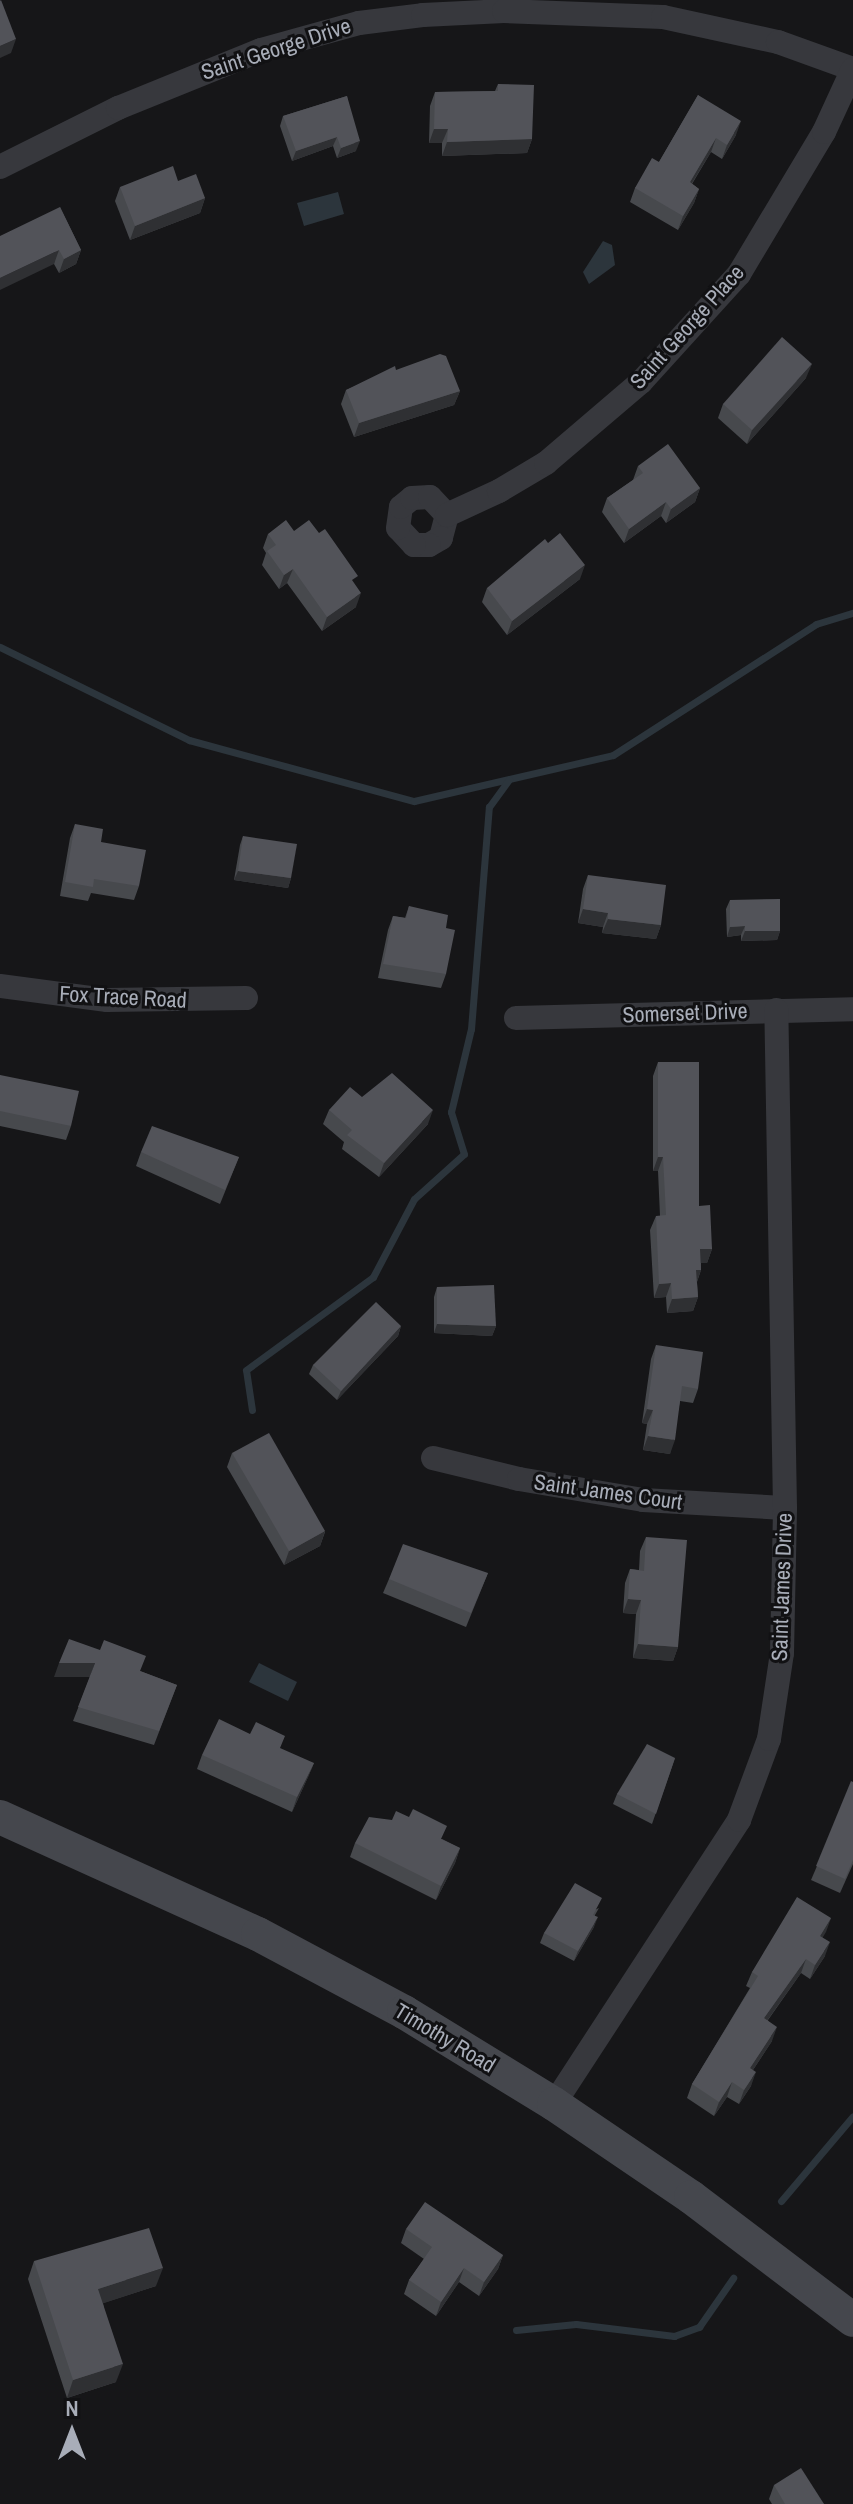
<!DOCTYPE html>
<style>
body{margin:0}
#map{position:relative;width:853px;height:2504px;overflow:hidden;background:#161618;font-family:"Archivo Narrow",sans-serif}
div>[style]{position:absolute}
.water>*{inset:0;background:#2c353c}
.stream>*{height:7px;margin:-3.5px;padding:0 3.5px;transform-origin:3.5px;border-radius:3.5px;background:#2c353c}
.minor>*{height:24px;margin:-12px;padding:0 12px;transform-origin:12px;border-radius:12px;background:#37383d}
.secondary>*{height:34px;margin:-17px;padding:0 17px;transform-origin:17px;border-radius:17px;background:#45474d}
.wall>*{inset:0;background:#47494d}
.shaded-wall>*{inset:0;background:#2f3033}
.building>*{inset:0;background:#525359}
span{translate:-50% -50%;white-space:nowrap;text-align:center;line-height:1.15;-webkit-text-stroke:6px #111113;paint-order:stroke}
.street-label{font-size:22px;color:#a8adb8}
.north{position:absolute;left:32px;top:2392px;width:80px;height:80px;-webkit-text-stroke:6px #111113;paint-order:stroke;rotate:0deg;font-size:22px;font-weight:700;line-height:32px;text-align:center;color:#a8adb8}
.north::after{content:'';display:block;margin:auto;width:28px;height:36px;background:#a8adb8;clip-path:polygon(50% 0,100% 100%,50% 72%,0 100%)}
</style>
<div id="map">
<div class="water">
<i style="clip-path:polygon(338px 192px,344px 214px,304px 226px,297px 203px)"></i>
<i style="clip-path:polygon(603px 241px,612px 245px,615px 265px,589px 284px,583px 272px)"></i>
<i style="clip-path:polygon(259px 1663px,297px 1682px,288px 1701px,249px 1682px)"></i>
</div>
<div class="stream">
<i style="left:0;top:647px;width:211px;rotate:26.2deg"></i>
<i style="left:189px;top:740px;width:233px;rotate:15.2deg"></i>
<i style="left:414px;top:801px;width:204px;rotate:-13deg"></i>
<i style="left:613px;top:755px;width:242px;rotate:-32.8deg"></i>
<i style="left:816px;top:624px;width:39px;rotate:-17deg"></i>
<i style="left:252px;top:1410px;width:40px;rotate:-98.5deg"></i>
<i style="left:246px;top:1370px;width:157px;rotate:-36.2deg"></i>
<i style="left:373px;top:1277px;width:88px;rotate:-62.3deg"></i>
<i style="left:414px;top:1199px;width:67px;rotate:-42deg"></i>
<i style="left:464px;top:1154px;width:44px;rotate:-107.2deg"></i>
<i style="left:451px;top:1112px;width:85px;rotate:-76.5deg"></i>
<i style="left:471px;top:1029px;width:223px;rotate:-85.4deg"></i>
<i style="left:489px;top:807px;width:34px;rotate:-54deg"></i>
<i style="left:781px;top:2201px;width:111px;rotate:-49.7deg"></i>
<i style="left:516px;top:2330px;width:60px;rotate:-5.7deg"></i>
<i style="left:576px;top:2324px;width:99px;rotate:7deg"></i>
<i style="left:674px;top:2336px;width:27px;rotate:-20deg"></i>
<i style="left:699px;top:2327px;width:60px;rotate:-55.2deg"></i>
</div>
<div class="minor">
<i style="left:0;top:167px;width:132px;rotate:-26.6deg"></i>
<i style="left:118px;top:108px;width:154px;rotate:-22.1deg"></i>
<i style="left:261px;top:50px;width:102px;rotate:-15.4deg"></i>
<i style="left:359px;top:23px;width:64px;rotate:-7.1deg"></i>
<i style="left:423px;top:15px;width:81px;rotate:-2.8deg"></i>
<i style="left:504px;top:11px;width:159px;rotate:2.2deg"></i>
<i style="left:663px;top:17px;width:118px;rotate:12.3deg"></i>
<i style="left:778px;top:42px;width:80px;rotate:19.8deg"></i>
<i style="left:447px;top:515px;width:24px;rotate:105deg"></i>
<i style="left:441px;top:538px;width:14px;rotate:150deg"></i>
<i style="left:429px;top:545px;width:15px;rotate:180deg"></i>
<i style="left:414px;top:545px;width:23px;rotate:-133deg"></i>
<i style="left:398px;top:528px;width:21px;rotate:-82deg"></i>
<i style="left:401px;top:507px;width:14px;rotate:-39deg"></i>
<i style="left:412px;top:498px;width:18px;rotate:-3deg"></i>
<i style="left:430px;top:497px;width:25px;rotate:47deg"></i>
<i style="left:447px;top:515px;width:57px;rotate:-24.8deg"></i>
<i style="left:499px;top:491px;width:55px;rotate:-30.8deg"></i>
<i style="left:546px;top:463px;width:125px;rotate:-40.5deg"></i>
<i style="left:641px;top:382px;width:146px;rotate:-47.8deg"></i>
<i style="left:739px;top:274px;width:165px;rotate:-59.1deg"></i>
<i style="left:824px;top:132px;width:69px;rotate:-65.3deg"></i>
<i style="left:0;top:986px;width:108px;rotate:7.5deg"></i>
<i style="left:107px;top:1000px;width:139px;rotate:-0.8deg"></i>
<i style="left:516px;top:1018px;width:337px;rotate:-1.5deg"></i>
<i style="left:433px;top:1458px;width:89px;rotate:13.7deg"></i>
<i style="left:519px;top:1479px;width:126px;rotate:9.6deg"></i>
<i style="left:643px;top:1500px;width:142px;rotate:3.2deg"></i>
<i style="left:554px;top:2104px;width:339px;rotate:-56.9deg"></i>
<i style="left:739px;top:1820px;width:86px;rotate:-69.7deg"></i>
<i style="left:769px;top:1739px;width:87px;rotate:-81.4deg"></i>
<i style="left:782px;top:1653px;width:145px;rotate:-88.8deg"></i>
<i style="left:785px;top:1508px;width:498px;rotate:-91deg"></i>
</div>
<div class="secondary">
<i style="left:0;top:1817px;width:283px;rotate:24.4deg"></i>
<i style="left:258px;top:1934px;width:166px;rotate:28.1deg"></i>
<i style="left:404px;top:2012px;width:176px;rotate:31.5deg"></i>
<i style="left:554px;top:2104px;width:166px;rotate:34.2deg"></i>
<i style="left:691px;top:2197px;width:203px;rotate:37.2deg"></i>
</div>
<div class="wall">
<i style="clip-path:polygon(498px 84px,532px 139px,527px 153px,442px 156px,442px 143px,429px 143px,430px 106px,435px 92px,495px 91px)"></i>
<i style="clip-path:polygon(698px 95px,736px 135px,722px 159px,711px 152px,692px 184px,699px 189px,694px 203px,678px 230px,630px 202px,635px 188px,659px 162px)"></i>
<i style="clip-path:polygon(347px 96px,356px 151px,337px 158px,333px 146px,292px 161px,280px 126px,283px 116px)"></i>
<i style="clip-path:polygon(178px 181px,205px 198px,200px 213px,130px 240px,115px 201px,120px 187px)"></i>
<i style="clip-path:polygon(60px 207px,81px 250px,76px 264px,59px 273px,54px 264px)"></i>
<i style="clip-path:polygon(396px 370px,460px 391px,454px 405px,354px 437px,341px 404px,346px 390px)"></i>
<i style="clip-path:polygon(806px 378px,747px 444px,718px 418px,723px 404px)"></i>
<i style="clip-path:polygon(638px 466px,700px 488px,695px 502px,666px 523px,661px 516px,624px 543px,602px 512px,607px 498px,633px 480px)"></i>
<i style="clip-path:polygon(294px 531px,355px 585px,356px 607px,322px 631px,287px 583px,279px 589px,262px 565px,266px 553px,263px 548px,268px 534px)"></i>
<i style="clip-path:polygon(580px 579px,507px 635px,482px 602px,487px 588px)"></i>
<i style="clip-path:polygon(75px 824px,101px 842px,139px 886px,134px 900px,91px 893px,88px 901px,60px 896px,70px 838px)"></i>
<i style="clip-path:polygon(243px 836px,291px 878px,288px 888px,234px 880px,240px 845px)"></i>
<i style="clip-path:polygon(588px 875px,661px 925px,656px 939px,602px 933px,603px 927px,578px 923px,583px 889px)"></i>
<i style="clip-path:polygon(730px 900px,780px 931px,777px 940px,741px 941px,741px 935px,727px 937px,726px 909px)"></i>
<i style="clip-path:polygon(409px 906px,446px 928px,446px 974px,441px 988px,378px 978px,388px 930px,393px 916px,405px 918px)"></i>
<i style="clip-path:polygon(658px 1062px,699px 1206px,712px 1249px,707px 1263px,701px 1263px,701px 1270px,697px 1282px,698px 1297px,693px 1311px,667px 1313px,666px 1297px,654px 1298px,650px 1230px,656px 1216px,660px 1216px,658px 1171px,653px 1171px,653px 1076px)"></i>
<i style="clip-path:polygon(0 1075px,71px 1126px,66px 1140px,0 1126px)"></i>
<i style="clip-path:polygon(362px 1097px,428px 1124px,379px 1177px,342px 1149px,344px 1142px,323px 1124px,329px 1110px)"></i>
<i style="clip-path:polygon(141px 1152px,239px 1157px,220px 1204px,136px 1166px)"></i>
<i style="clip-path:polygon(437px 1287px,496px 1326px,492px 1336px,434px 1333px,434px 1297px)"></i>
<i style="clip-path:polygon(401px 1326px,398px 1336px,337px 1400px,309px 1374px,313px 1365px)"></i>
<i style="clip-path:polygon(656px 1345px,698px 1389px,693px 1403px,680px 1401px,670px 1454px,643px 1450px,647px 1424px,642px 1423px,651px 1359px)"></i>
<i style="clip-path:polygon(232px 1453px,325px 1532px,320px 1546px,284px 1565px,227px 1467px)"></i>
<i style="clip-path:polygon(646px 1537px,678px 1647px,673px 1661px,633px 1658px,636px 1614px,623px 1613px,625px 1583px,630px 1569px,639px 1570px,640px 1551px)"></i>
<i style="clip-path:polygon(488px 1573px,466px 1627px,383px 1593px,389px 1579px)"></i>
<i style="clip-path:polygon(140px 1671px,177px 1685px,154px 1745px,73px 1721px,90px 1677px,54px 1677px)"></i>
<i style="clip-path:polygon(202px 1755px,314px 1763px,308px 1777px,292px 1812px,197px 1769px)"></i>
<i style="clip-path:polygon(675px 1758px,652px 1824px,613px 1804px,617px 1794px)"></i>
<i style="clip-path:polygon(853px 1782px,853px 1864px,840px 1893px,811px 1880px)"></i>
<i style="clip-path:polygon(442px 1839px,460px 1848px,455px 1863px,436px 1900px,350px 1857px,355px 1843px)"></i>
<i style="clip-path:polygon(599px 1908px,595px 1915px,594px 1927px,574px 1961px,540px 1943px,544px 1933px)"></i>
<i style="clip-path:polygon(831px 1918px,822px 1938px,825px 1956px,810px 1979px,801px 1973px,768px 2020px,772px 2041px,753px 2070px,751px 2086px,739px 2104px,727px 2097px,714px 2116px,687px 2098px,692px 2084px,750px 1988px,746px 1986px,752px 1972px)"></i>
<i style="clip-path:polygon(406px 2229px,503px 2255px,498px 2269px,479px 2296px,459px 2282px,436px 2316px,404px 2294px,409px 2280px,424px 2259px,401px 2243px)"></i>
<i style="clip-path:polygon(34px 2261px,156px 2286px,103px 2303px,116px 2382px,67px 2398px,28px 2279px)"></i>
<i style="clip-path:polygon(774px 2485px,824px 2504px,772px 2504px,769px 2499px)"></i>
</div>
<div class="shaded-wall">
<i style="clip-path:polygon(16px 39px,11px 53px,0 58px,0 46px)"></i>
<i style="clip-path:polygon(741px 121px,736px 135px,722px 159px,727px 145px)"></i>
<i style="clip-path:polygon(434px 129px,448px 129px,442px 143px,429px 143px)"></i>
<i style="clip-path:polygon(337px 137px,333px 146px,292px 161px,296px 151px)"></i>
<i style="clip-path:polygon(716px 138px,711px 152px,684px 196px,690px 182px)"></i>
<i style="clip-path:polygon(532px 139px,527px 153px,442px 156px,447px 142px)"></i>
<i style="clip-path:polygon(360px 141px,356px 151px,337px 158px,341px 148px)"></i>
<i style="clip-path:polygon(699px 189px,694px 203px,678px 230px,683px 216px)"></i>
<i style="clip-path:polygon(205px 198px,200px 213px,130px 240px,135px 226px)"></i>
<i style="clip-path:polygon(59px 250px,54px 264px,0 290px,0 278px)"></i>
<i style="clip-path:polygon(81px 250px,76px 264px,59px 273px,64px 259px)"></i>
<i style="clip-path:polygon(812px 364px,806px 378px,747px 444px,752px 430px)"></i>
<i style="clip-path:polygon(460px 391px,454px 405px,354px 437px,359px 423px)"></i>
<i style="clip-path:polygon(700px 488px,695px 502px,666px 523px,671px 509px)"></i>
<i style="clip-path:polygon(666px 502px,661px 516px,624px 543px,629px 529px)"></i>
<i style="clip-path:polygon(585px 565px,580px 579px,507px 635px,512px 621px)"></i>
<i style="clip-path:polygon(293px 569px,287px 583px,279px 589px,284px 575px)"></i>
<i style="clip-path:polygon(361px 593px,356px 607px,322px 631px,327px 617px)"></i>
<i style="clip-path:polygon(238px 871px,291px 878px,288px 888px,234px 880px)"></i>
<i style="clip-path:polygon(583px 909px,608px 913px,603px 927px,578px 923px)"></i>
<i style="clip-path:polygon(608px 919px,661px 925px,656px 939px,602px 933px)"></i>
<i style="clip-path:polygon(745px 926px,741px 935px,727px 937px,730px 927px)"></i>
<i style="clip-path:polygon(745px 931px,780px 931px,777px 940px,741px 941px)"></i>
<i style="clip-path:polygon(433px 1110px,428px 1124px,379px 1177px,384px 1163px)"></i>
<i style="clip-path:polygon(658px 1157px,663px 1157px,658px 1171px,653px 1171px)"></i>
<i style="clip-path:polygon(700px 1249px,712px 1249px,707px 1263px,695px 1263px)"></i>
<i style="clip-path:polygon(696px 1270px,701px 1270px,696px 1284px)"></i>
<i style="clip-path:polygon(671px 1283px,666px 1297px,654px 1298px,659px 1284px)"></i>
<i style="clip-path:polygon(698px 1297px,693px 1311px,667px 1313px,672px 1299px)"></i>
<i style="clip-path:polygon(437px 1324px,496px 1326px,492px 1336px,434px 1333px)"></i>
<i style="clip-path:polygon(401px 1326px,398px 1336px,337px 1400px,341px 1391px)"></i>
<i style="clip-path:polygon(647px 1409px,653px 1410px,647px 1424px,642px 1423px)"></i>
<i style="clip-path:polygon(648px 1436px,675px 1440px,670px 1454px,643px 1450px)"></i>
<i style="clip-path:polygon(325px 1531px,320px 1546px,284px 1565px,289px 1551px)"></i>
<i style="clip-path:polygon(628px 1599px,641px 1600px,636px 1614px,623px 1613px)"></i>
<i style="clip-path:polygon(638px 1644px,678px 1647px,673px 1661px,633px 1658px)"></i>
<i style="clip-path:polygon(59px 1663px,95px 1663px,90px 1677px,54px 1677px)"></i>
<i style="clip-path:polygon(314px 1763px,308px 1777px,292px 1812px,297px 1797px)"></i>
<i style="clip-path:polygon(460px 1848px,455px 1863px,436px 1900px,441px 1886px)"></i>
<i style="clip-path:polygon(598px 1917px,594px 1927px,574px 1961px,578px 1951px)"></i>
<i style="clip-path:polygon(831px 1918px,826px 1932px,815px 1950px,820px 1936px)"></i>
<i style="clip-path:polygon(830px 1942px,825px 1956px,810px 1979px,815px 1965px)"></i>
<i style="clip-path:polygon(806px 1959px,801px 1973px,759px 2032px,764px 2018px)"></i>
<i style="clip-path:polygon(777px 2027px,772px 2041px,745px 2082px,750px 2068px)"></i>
<i style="clip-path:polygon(756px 2072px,751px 2086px,739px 2104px,744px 2090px)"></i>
<i style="clip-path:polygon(732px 2082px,727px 2097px,714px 2116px,719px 2102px)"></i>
<i style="clip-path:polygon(503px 2255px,498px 2269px,479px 2296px,484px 2282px)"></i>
<i style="clip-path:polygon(163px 2268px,156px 2286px,92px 2307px,98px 2289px)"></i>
<i style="clip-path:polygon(464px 2268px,459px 2282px,436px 2316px,441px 2302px)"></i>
<i style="clip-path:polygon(123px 2364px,116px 2382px,67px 2398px,73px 2380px)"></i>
</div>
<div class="building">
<i style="clip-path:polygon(1px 0,16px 39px,0 46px,0 1px)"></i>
<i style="clip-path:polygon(498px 84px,534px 85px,532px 139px,447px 142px,448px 129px,434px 129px,435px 92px,498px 91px)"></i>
<i style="clip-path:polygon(698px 95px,741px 121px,727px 145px,716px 138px,690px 182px,699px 189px,683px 216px,635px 188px,652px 158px,659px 162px)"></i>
<i style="clip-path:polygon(347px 96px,360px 141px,341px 148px,337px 137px,296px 151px,283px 116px)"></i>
<i style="clip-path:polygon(173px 166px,178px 181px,196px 174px,205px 198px,135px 226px,120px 187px)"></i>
<i style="clip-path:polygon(60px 207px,81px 250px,64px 259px,59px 250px,0 278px,0 236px)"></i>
<i style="clip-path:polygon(782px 337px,812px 364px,752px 430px,723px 404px)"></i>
<i style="clip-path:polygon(440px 354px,446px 356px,460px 391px,359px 423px,346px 390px,395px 366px,396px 370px)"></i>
<i style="clip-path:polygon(668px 444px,700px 488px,671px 509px,666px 502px,629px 529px,607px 498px,643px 473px,638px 466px)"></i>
<i style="clip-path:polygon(286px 520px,294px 531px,309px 520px,319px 533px,325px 529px,358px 576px,352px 580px,361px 593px,327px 617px,293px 569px,284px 575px,267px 551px,276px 545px,268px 534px)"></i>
<i style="clip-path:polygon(560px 533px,585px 565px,512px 621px,487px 588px,545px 539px,548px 543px)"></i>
<i style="clip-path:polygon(75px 824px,103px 829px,101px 842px,146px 850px,139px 886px,94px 879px,93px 887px,65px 882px)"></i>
<i style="clip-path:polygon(243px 836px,297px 844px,291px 878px,238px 871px)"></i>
<i style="clip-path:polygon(588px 875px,666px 885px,661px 925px,608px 919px,608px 913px,583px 909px)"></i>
<i style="clip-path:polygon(780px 899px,780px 931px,745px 931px,745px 926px,730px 927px,730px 900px)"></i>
<i style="clip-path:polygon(409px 906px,448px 915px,446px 928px,455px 930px,446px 974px,383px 964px,393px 916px,406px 918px)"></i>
<i style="clip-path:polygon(658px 1062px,699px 1062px,699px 1206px,710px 1205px,712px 1249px,700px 1249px,701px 1270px,696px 1270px,698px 1297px,672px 1299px,671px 1283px,659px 1284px,656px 1216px,666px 1215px,663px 1157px,658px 1157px)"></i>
<i style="clip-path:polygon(392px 1073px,433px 1110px,384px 1163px,347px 1135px,352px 1130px,329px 1110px,350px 1087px,362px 1097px)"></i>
<i style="clip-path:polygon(0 1075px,79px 1091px,71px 1126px,0 1111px)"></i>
<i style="clip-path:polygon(152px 1126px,239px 1157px,225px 1190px,141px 1152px)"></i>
<i style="clip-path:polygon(494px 1285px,496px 1326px,437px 1324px,437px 1287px)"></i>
<i style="clip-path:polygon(376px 1302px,401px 1326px,341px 1391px,313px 1365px)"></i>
<i style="clip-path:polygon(656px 1345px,703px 1352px,698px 1389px,682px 1386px,675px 1440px,648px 1436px,653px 1410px,647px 1409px)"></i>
<i style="clip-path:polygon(269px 1433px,325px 1531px,289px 1551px,232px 1453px)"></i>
<i style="clip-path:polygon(646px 1537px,687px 1540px,678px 1647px,638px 1644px,641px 1600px,628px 1599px,630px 1569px,644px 1571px)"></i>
<i style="clip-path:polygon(403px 1544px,488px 1573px,471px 1613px,389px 1579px)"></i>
<i style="clip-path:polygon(69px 1639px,100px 1650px,104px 1640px,146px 1656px,140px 1671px,177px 1685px,159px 1731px,78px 1707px,95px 1663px,59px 1663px)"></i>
<i style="clip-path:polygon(219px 1719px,250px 1734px,256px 1722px,285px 1736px,280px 1748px,314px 1763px,297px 1797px,202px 1755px)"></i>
<i style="clip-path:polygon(647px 1744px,675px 1758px,656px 1814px,617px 1794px)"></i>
<i style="clip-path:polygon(851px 1781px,853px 1782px,853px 1860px,845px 1879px,816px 1866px)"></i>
<i style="clip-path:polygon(413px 1809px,447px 1826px,441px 1839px,460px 1848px,441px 1886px,355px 1843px,369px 1817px,392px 1820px,396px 1811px,409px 1817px)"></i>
<i style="clip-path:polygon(575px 1883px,602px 1898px,593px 1915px,598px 1917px,578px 1951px,544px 1933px)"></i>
<i style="clip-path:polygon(797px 1897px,831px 1918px,820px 1936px,830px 1942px,815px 1965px,806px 1959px,764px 2018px,777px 2027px,750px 2068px,756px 2072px,744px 2090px,732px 2082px,719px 2102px,692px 2084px,758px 1976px,752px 1972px)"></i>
<i style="clip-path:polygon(425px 2202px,503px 2255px,484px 2282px,464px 2268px,441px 2302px,409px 2280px,432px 2247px,406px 2229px)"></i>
<i style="clip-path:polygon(149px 2228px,163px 2268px,98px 2289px,123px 2364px,73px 2380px,34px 2261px)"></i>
<i style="clip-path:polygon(801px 2468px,824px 2504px,785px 2504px,774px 2485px)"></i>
</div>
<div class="street-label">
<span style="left:276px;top:49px;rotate:-18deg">Saint George Drive</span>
<span style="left:687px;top:327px;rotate:-48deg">Saint George Place</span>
<span style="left:123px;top:997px;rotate:3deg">Fox Trace Road</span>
<span style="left:685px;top:1013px;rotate:-2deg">Somerset Drive</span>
<span style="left:608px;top:1492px;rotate:8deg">Saint James Court</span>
<span style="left:782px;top:1587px;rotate:-88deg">Saint James Drive</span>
<span style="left:445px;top:2038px;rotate:31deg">Timothy Road</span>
</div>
<div class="north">N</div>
</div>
